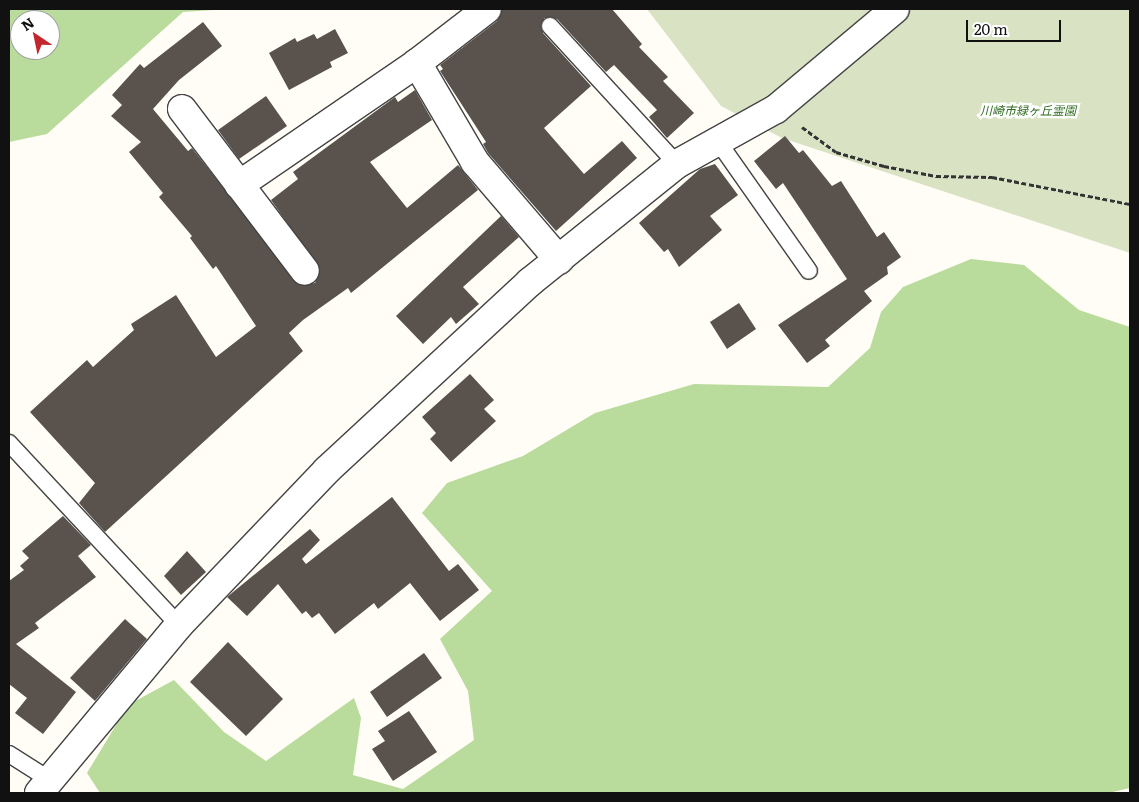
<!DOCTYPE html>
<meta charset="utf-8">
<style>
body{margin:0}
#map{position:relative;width:1139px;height:802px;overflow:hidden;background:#fffdf5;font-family:Literata,"Noto Sans JP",serif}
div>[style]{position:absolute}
.forest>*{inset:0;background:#b9dc9c}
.cemetery>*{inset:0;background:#d9e3c4}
.building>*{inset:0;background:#5a524d}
.path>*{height:3px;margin-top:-1.5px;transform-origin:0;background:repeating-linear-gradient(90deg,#333 0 5px,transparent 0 7.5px)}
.roads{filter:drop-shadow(1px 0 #444) drop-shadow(-1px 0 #444) drop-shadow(0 1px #444) drop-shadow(0 -1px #444)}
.lane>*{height:16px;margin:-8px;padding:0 8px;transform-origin:8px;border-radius:8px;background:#fff}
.street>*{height:28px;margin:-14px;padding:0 14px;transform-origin:14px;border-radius:14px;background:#fff}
span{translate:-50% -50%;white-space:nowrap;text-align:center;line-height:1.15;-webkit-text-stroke:5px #fff;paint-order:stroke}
.park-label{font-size:12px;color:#2f6b1f;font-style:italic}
.frame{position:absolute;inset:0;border:10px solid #111;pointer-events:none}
.north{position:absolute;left:10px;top:10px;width:50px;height:50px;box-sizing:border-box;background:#fff;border:1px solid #a0a0a0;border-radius:50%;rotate:326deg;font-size:14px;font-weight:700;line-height:20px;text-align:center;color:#111}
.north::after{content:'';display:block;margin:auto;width:18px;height:22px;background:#c4262e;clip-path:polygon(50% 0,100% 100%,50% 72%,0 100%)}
.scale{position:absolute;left:966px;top:20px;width:95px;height:22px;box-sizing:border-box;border:2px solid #111;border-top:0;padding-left:6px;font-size:15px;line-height:18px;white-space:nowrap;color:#111;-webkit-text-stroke:4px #fff;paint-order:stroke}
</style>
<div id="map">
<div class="forest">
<i style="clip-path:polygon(evenodd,9px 9px,230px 9px,183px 12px,47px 134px,9px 142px,9px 9px,20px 20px,50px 20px,50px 50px,20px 50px,20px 20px)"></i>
<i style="clip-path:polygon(971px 259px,1024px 265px,1079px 310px,1130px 327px,1130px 788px,1108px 793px,100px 793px,87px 773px,128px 705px,174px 680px,224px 732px,266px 761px,354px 698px,361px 718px,353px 775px,403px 789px,474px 740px,468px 691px,440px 639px,492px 591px,422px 513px,447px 483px,523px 456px,595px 413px,694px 384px,828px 387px,870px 348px,881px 312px,903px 287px)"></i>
</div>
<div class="cemetery">
<i style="clip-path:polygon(647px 9px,1130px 9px,1130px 253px,782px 138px,721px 106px)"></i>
</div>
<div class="building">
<i style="clip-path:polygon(502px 9px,612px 9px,642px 44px,639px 47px,668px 77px,663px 81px,694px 113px,667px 138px,649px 117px,657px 110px,614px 65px,606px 72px,557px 19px,544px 18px,543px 33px,591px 86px,544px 128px,584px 174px,622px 141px,637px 158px,556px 231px,488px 153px,483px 144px,486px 142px,440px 71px,443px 69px,440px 65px,497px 21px)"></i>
<i style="clip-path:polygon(203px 22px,222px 46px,179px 80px,153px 109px,188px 151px,192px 148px,299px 285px,315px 283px,320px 269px,271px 200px,298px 179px,293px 172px,395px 97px,398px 102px,415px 90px,432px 120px,370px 162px,407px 208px,458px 165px,478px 190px,351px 293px,348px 288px,303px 320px,289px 333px,303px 351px,105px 532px,79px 503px,95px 483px,30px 412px,87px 360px,93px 367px,134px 330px,131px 324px,176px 295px,216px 357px,256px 326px,216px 266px,213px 269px,190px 238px,192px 236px,159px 197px,163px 193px,129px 152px,141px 142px,111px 116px,122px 105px,112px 95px,140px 64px,144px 68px)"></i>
<i style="clip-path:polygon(335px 29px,348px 53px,330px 62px,332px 67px,289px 90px,269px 53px,295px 38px,297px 42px,314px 34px,317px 39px)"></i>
<i style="clip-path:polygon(266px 96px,287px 126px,239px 159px,218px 130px)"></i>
<i style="clip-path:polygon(785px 136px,799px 153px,803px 150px,832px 186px,841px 181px,877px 237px,884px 232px,901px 257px,887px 267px,888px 274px,864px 291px,872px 301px,825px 340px,830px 346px,807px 363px,778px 325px,847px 279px,783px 183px,776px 189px,754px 161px)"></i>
<i style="clip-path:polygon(715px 164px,738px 195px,710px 216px,722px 230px,679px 267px,668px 249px,664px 252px,639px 223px,700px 169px)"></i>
<i style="clip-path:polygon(501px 216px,519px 237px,463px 287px,479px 304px,456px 324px,451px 317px,423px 344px,396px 316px)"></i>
<i style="clip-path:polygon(739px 303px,756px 329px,727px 349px,710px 322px)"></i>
<i style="clip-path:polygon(470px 374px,494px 400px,484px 409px,496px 421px,451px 462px,430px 439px,436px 433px,422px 417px)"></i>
<i style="clip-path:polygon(392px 497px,449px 571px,458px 564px,479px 590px,440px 621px,410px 583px,378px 609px,374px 603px,335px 634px,319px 613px,312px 618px,306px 611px,302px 614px,278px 584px,247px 616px,227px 597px,310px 529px,320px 540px,302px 559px,306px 564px)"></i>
<i style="clip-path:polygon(63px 516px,91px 545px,78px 556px,96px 577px,35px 623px,39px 628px,16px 644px,76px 692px,43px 734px,15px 713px,27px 698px,9px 684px,9px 581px,24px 570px,20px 566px,29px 558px,22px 551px)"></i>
<i style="clip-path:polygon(187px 551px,206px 572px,181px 595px,164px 576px)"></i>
<i style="clip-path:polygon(125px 619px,147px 639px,95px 701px,70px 678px)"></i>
<i style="clip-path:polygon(228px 642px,283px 699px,246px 736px,190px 682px)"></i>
<i style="clip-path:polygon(424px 653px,442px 678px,387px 717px,370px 692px)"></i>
<i style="clip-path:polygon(409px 711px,437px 752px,393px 781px,372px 749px,385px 741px,378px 731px)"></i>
</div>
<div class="path">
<i style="left:802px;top:127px;width:42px;rotate:36.3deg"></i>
<i style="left:836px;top:152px;width:50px;rotate:16.3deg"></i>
<i style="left:884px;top:166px;width:53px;rotate:10.9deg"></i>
<i style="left:936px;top:176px;width:56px;rotate:1deg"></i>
<i style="left:992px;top:177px;width:141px;rotate:11.1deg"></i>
</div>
<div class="roads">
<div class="lane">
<i style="left:550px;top:26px;width:188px;rotate:47.4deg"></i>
<i style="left:719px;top:143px;width:156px;rotate:54.9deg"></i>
<i style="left:9px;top:443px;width:249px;rotate:47deg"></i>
<i style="left:9px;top:754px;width:49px;rotate:32.4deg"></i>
</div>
<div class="street">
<i style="left:417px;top:63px;width:115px;rotate:59.6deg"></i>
<i style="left:475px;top:162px;width:129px;rotate:49.4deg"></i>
<i style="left:182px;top:109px;width:203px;rotate:52.8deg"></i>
<i style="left:239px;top:185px;width:216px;rotate:-34.4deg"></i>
<i style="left:417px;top:63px;width:88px;rotate:-37.6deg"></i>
<i style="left:39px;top:793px;width:219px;rotate:-50.2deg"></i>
<i style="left:179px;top:625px;width:214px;rotate:-46.3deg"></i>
<i style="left:327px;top:470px;width:277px;rotate:-42.8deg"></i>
<i style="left:530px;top:282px;width:189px;rotate:-38.8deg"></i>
<i style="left:677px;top:164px;width:113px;rotate:-29.1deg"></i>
<i style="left:776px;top:109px;width:155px;rotate:-40deg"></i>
</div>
</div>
<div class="park-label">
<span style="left:1028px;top:111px">川崎市緑ヶ丘霊園</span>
</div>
<div class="frame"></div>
<div class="north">N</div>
<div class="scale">20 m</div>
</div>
